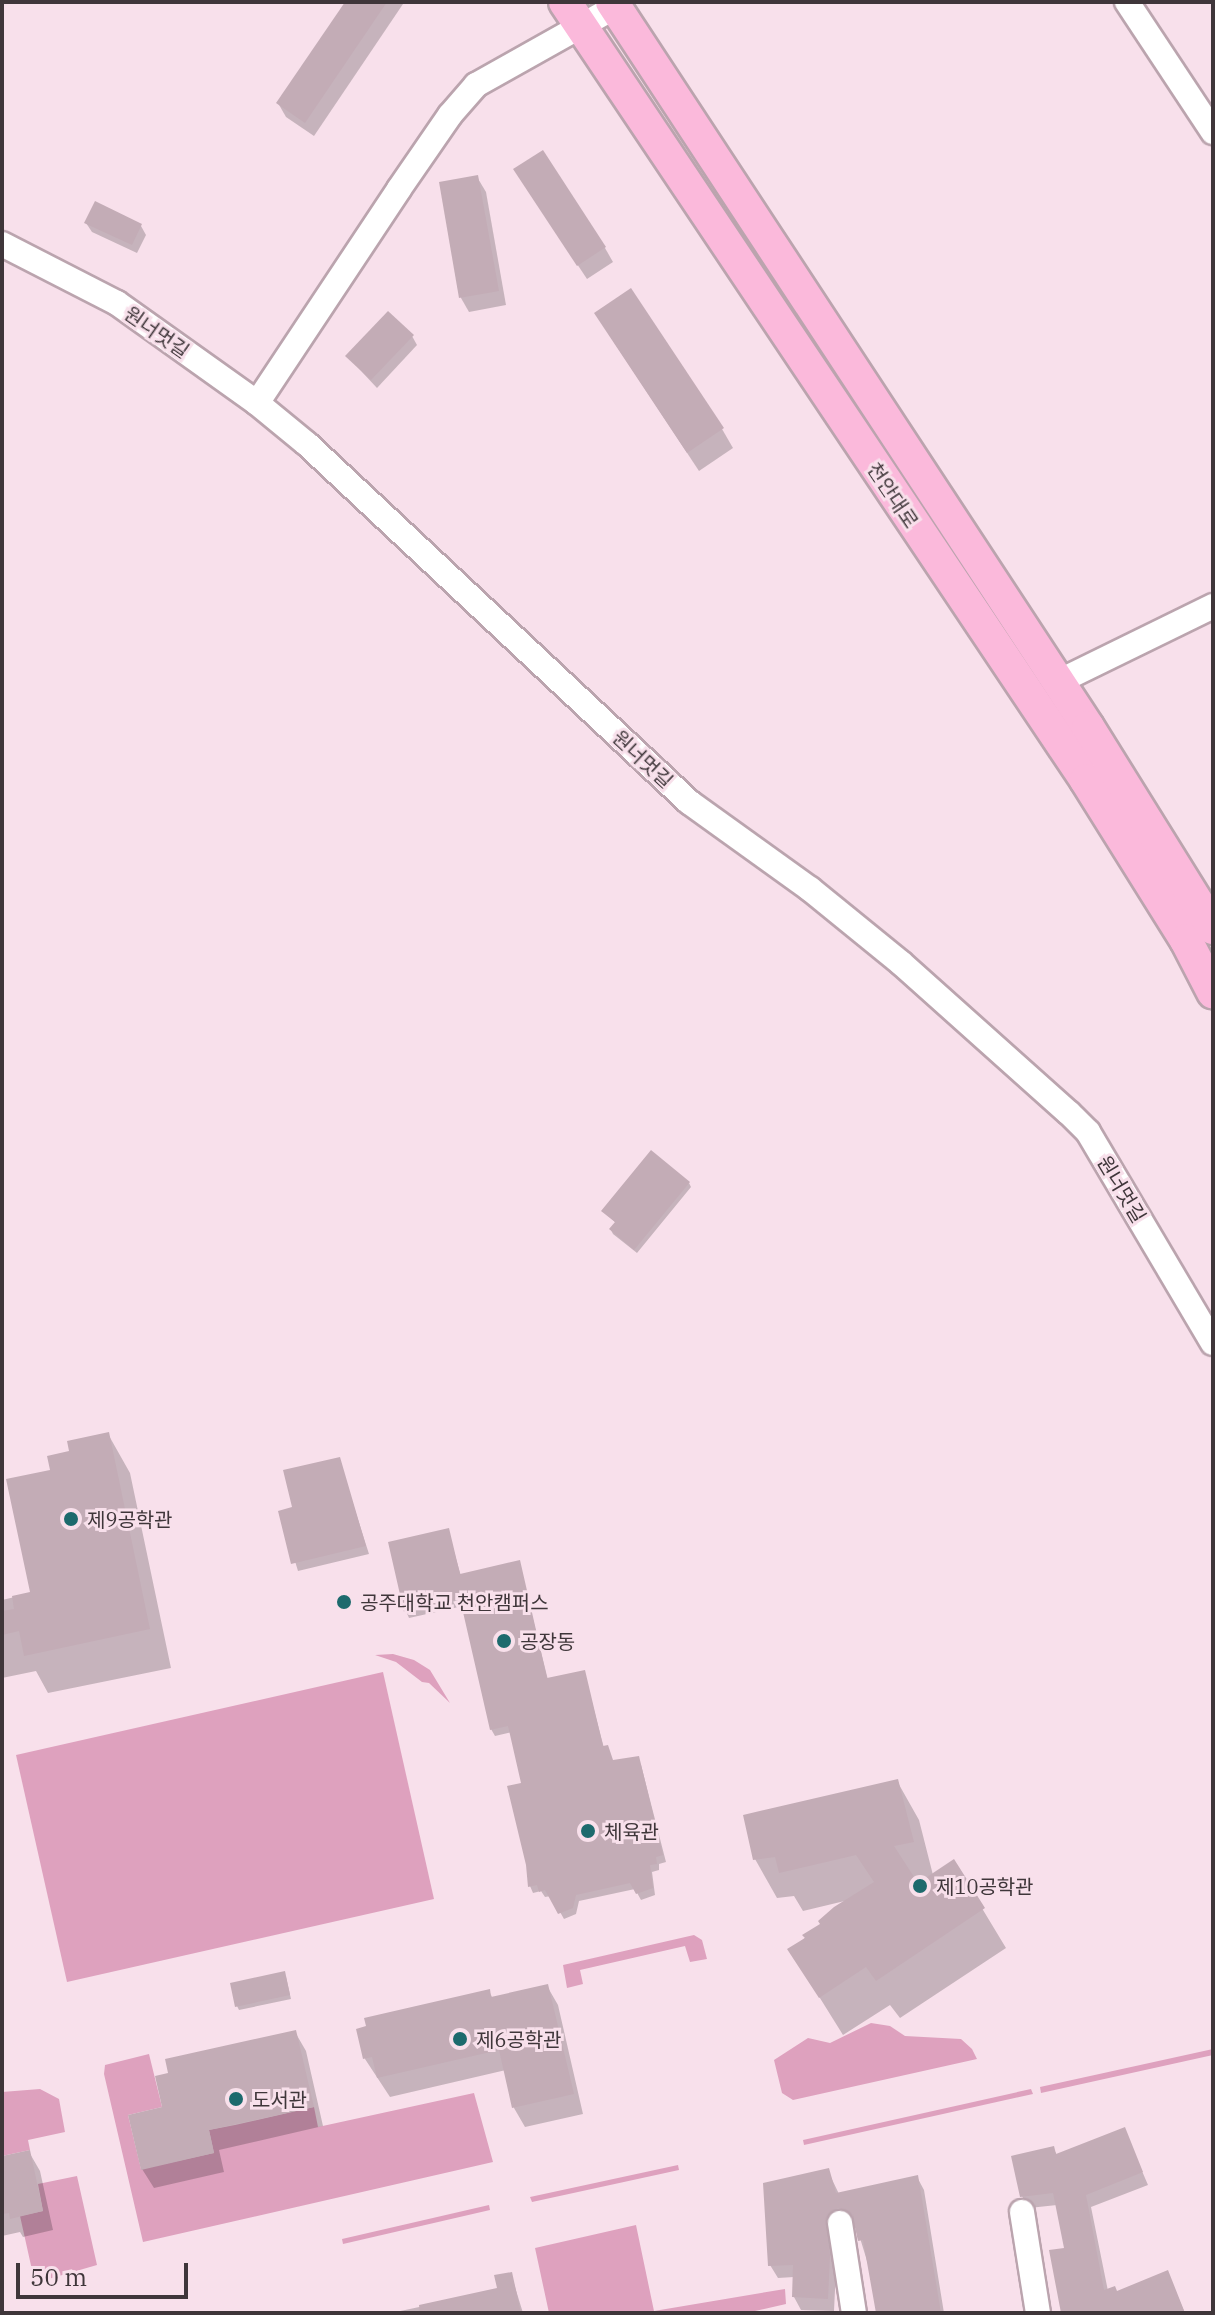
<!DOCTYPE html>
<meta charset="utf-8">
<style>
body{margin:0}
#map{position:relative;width:1215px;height:2315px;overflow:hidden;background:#f8e0eb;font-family:"IBM Plex Serif","Noto Sans KR",serif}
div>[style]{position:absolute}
.green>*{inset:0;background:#dea1be}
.shadow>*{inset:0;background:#0003}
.building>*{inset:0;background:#c3acb6}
.roads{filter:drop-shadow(2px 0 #bba4ae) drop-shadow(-2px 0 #bba4ae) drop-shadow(0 2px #bba4ae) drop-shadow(0 -2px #bba4ae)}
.minor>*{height:24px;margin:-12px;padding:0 12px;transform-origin:12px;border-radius:12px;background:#fff}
.major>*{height:32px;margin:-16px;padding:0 16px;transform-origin:16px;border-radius:16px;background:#fbb9db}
.dots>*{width:22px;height:22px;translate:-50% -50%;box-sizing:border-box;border:4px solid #f8e0eb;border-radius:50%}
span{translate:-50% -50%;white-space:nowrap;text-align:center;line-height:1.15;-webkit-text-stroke:6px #f8e0eb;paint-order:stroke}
.street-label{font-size:20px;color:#3f363a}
.poi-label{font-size:20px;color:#3f363a}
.left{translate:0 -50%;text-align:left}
.frame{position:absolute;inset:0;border:4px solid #3f363a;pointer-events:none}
.scale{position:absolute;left:16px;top:2263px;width:172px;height:36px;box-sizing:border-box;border:4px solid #3f363a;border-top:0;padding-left:10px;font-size:24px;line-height:28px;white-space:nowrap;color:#3f363a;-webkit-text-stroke:6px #f8e0eb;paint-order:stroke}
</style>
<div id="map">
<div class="green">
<i style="clip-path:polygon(393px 1654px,414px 1660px,430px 1670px,450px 1703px,429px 1683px,422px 1682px,396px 1662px,375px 1655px)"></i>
<i style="clip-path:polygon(383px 1672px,434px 1899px,67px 1982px,16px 1755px)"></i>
<i style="clip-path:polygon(694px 1935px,702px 1940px,707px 1959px,690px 1962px,685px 1946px,580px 1970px,583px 1984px,567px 1988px,563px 1965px)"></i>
<i style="clip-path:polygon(871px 2023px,890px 2026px,905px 2036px,961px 2039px,972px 2049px,977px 2059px,793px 2100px,782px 2093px,774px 2060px,808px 2038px,830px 2043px)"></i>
<i style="clip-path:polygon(1213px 2049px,1213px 2055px,1041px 2093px,1040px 2087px)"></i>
<i style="clip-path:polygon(149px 2054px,162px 2107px,128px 2115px,141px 2169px,214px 2153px,209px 2130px,235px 2125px,314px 2107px,318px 2127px,474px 2093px,493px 2162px,143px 2242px,104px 2074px,105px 2065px)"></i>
<i style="clip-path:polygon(40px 2089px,59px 2099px,65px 2132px,28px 2140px,30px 2150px,2px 2156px,2px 2092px)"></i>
<i style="clip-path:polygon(1031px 2089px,1033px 2094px,804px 2145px,803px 2140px)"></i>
<i style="clip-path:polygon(678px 2165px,679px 2170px,532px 2202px,530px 2197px)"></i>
<i style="clip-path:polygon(77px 2176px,97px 2265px,45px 2280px,32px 2270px,20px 2216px,43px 2211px,38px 2184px)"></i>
<i style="clip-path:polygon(489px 2205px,490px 2210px,343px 2244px,342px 2239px)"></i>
<i style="clip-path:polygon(636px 2225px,654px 2311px,785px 2289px,786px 2304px,746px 2313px,549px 2313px,535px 2248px)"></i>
</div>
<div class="shadow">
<i style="clip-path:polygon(347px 2px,403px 4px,314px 136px,286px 117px,278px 103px)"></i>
<i style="clip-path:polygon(477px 177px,486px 192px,506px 305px,469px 312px,461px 298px)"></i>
<i style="clip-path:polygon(524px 184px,605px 248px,613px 262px,587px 279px)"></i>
<i style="clip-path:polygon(86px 223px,141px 226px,146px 235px,137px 253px,92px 232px)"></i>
<i style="clip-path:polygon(608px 333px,722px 429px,733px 448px,699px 471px)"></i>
<i style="clip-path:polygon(412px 336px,417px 345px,377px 388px,348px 357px)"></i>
<i style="clip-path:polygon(689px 1183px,691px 1187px,637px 1253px,613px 1234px,611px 1230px,616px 1223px,603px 1211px)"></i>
<i style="clip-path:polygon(108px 1434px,130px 1473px,171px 1668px,48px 1693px,36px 1671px,2px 1678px,2px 1600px,32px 1593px,53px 1472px)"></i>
<i style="clip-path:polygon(339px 1460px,369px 1554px,298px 1571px,280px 1512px,294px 1509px)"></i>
<i style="clip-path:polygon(448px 1531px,461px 1576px,519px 1563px,548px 1680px,584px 1672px,604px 1748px,607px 1747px,613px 1762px,637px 1758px,641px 1765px,666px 1862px,659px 1864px,659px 1870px,652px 1872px,655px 1895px,641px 1900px,635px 1889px,579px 1901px,576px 1914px,564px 1919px,551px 1896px,545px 1897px,541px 1891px,533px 1893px,530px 1886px,523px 1785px,512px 1732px,495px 1736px,491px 1729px,463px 1606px,409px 1618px,406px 1611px)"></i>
<i style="clip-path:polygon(897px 1781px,919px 1820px,933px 1875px,954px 1862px,1006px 1948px,900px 2018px,890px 2005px,843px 2035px,790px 1950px,853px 1899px,803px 1911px,794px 1896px,777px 1898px,755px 1859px)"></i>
<i style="clip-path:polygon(286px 1977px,291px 1999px,239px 2010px,237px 2006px)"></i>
<i style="clip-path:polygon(547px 1986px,558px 2005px,583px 2114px,525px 2127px,514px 2108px,506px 2070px,390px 2097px,365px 2059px,369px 2028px,489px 1991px,493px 1999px)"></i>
<i style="clip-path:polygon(295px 2032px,306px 2051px,323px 2126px,219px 2150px,224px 2172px,154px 2188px,142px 2169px,164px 2109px)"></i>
<i style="clip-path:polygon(1124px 2129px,1148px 2185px,1091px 2207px,1108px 2291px,1116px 2293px,1167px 2272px,1185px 2313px,1065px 2313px,1066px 2249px,1057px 2205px,1029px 2208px,1022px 2196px,1053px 2148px,1057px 2155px)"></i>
<i style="clip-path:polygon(29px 2152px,40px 2171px,53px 2230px,23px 2237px,20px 2232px,2px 2236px,2px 2158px)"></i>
<i style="clip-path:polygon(828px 2171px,839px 2194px,917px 2177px,924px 2190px,944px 2313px,883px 2313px,856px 2225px,846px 2220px,836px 2269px,834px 2311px,801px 2310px,794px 2297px,794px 2277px,778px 2278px,770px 2265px)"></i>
<i style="clip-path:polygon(511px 2274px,523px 2313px,391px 2313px,499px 2290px)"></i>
</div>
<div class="building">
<i style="clip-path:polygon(345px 2px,387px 2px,305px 123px,276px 103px)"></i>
<i style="clip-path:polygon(543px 150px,606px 247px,577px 266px,513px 169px)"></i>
<i style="clip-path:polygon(478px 175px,499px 291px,459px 298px,439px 182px)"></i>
<i style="clip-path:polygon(95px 201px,142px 224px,132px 245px,84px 223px)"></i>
<i style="clip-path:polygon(631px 288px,724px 428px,687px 453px,594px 313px)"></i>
<i style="clip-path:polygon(388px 311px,414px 335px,371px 380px,345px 356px)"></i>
<i style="clip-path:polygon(651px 1150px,690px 1182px,634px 1250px,609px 1229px,615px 1222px,601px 1211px)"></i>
<i style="clip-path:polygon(109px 1432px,150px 1629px,24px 1656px,19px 1631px,2px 1635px,2px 1611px,14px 1609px,12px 1596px,30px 1592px,6px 1479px,50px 1470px,47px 1456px,69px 1451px,67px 1441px)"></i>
<i style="clip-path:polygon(340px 1457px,366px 1546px,291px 1564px,278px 1511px,292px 1507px,283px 1470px)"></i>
<i style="clip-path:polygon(449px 1528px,460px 1574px,520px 1560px,547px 1678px,585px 1670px,603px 1746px,608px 1745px,613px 1760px,639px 1756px,663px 1855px,656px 1857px,657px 1864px,650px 1865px,653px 1888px,636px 1894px,630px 1883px,576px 1895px,573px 1908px,558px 1914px,545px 1890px,539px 1892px,537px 1885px,528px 1887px,526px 1865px,507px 1786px,521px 1783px,508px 1726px,490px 1730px,460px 1599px,404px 1612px,388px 1542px)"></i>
<i style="clip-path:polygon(898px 1779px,914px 1842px,894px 1846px,918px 1883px,954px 1859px,985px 1908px,876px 1981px,866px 1967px,819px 1998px,787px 1949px,805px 1938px,802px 1935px,820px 1924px,818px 1921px,834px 1907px,874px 1882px,856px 1855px,779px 1873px,775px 1857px,753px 1860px,743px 1815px)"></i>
<i style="clip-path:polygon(285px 1971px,290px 1995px,235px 2007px,230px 1983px)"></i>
<i style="clip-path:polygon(548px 1984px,574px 2094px,512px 2108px,499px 2050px,377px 2078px,372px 2057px,363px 2059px,356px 2029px,366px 2026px,364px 2018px,490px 1989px,491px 1997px)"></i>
<i style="clip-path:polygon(296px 2030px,314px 2107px,209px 2130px,214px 2153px,141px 2170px,128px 2115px,162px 2107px,155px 2076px,168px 2073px,165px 2059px)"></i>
<i style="clip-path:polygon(1125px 2127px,1143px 2172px,1086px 2195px,1104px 2290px,1115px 2286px,1117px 2291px,1168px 2270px,1185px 2313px,1061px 2313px,1049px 2250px,1064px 2248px,1053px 2193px,1020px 2197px,1011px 2156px,1054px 2146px,1056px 2154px)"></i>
<i style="clip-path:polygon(30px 2150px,43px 2211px,10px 2219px,9px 2213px,2px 2214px,2px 2156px)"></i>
<i style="clip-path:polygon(829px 2168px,836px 2193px,918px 2175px,941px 2313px,876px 2313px,863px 2240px,858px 2241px,852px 2214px,838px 2208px,826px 2218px,830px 2255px,828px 2299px,792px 2297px,793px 2265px,768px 2266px,763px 2183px)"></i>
<i style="clip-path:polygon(512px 2272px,521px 2313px,420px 2313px,419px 2305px,497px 2288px,494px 2275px)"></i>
</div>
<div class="roads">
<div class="minor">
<i style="left:1127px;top:2px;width:156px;rotate:56.5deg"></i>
<i style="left:2px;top:244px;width:129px;rotate:27.2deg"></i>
<i style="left:117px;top:303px;width:172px;rotate:35.5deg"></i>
<i style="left:257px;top:403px;width:65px;rotate:39.4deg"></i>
<i style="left:307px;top:444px;width:524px;rotate:43.14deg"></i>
<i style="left:689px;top:802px;width:149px;rotate:35.7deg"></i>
<i style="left:810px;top:889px;width:117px;rotate:39.1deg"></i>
<i style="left:901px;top:963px;width:225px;rotate:41.8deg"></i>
<i style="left:1069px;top:1113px;width:27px;rotate:45deg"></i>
<i style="left:1088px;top:1132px;width:245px;rotate:59.4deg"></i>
<i style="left:257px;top:403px;width:257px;rotate:-56.4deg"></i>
<i style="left:399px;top:189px;width:90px;rotate:-55.4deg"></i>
<i style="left:450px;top:115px;width:40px;rotate:-49deg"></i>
<i style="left:476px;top:85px;width:159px;rotate:-29.3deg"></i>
<i style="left:1058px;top:682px;width:173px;rotate:-26.1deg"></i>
<i style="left:1022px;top:2212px;width:102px;rotate:81deg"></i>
<i style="left:840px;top:2223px;width:91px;rotate:81.2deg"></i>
</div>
<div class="major">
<i style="left:565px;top:2px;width:936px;rotate:56.19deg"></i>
<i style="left:1086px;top:780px;width:189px;rotate:58deg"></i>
<i style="left:1186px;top:940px;width:59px;rotate:62.6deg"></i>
<i style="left:612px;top:2px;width:867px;rotate:56.71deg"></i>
<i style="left:1088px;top:727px;width:237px;rotate:58.1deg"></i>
</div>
</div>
<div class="dots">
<i style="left:71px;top:1519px;background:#1d6a6d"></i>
<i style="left:344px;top:1602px;background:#1d6a6d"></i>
<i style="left:504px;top:1641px;background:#1d6a6d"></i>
<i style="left:588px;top:1831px;background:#1d6a6d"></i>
<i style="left:920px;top:1886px;background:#1d6a6d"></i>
<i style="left:460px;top:2039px;background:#1d6a6d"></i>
<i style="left:236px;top:2099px;background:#1d6a6d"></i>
</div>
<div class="street-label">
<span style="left:157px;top:332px;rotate:35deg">원너멋길</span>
<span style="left:893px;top:495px;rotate:56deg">천안대로</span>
<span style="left:643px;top:759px;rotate:43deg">원너멋길</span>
<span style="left:1122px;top:1189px;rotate:59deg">원너멋길</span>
</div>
<div class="poi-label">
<span class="left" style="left:87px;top:1519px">제9공학관</span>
<span class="left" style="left:360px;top:1602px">공주대학교 천안캠퍼스</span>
<span class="left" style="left:520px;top:1641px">공장동</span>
<span class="left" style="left:604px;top:1831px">체육관</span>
<span class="left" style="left:936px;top:1886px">제10공학관</span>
<span class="left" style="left:476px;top:2039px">제6공학관</span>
<span class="left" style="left:252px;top:2099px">도서관</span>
</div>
<div class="frame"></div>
<div class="scale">50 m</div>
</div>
